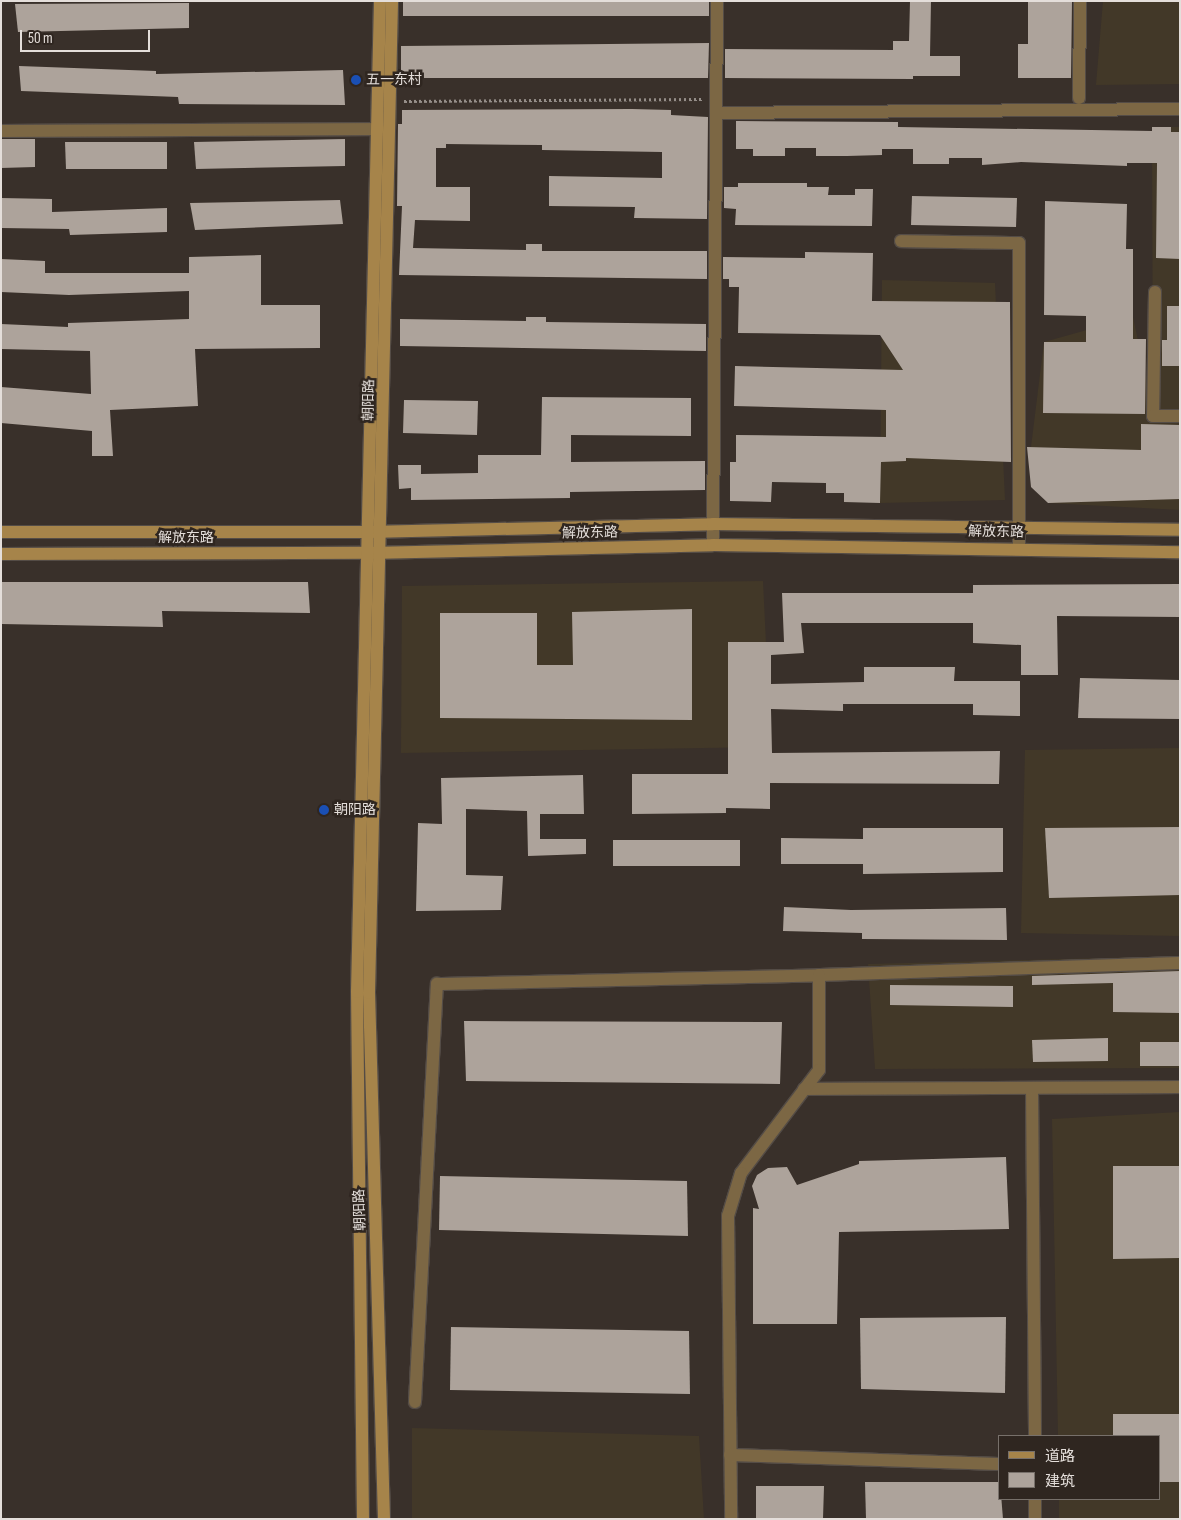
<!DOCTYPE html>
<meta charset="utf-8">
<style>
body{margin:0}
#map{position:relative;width:1181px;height:1520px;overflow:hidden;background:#39302a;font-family:"Sofia Sans Condensed","Noto Sans SC",sans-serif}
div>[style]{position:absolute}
.commercial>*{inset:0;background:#423828}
.building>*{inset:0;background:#ada39b}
.path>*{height:3px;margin-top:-1.5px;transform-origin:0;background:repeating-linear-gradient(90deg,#958e89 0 2.5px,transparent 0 5px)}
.roads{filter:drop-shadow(1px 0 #544c46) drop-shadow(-1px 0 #544c46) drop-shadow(0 1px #544c46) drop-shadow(0 -1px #544c46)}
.street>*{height:12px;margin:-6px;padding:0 6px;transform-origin:6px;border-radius:6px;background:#7c6744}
.secondary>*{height:12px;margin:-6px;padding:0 6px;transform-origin:6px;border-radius:6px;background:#a6844a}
.dots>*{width:14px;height:14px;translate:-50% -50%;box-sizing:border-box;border:2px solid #2f2620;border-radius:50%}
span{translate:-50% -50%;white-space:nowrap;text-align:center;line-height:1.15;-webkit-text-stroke:5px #2f2620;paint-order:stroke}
.poi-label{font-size:14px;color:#e4deda}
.left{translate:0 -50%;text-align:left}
.street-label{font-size:14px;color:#e4deda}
.frame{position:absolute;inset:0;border:2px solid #e4deda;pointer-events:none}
.legend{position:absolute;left:998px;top:1435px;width:162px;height:65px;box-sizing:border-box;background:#2f2620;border:1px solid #77706a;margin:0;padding:6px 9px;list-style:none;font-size:15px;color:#e4deda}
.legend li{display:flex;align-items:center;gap:10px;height:25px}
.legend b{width:25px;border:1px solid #77706a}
.scale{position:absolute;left:20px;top:30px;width:130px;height:22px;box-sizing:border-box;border:2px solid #e4deda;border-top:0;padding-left:6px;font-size:15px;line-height:18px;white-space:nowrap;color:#e4deda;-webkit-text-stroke:4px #2f2620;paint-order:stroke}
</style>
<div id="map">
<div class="commercial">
<i style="clip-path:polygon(1103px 1px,1180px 1px,1180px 84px,1096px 85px)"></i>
<i style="clip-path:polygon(1152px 127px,1180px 127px,1180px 510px,1049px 503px,1031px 447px,1044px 342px,1133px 317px,1153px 412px)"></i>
<i style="clip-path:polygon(882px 280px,995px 283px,1005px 500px,880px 503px)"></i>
<i style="clip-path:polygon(763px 581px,771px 747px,401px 753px,402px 586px)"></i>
<i style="clip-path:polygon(1180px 748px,1180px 936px,1021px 933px,1025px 750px)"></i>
<i style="clip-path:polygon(1180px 956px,1180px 1068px,875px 1069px,868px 964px)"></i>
<i style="clip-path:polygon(1180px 1112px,1180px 1519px,1059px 1519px,1059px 1499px,1160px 1499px,1160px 1436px,1058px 1436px,1052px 1119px)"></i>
<i style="clip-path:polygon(412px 1428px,699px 1436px,704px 1519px,412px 1519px)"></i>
</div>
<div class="building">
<i style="clip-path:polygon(403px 1px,709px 1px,709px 16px,403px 16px)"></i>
<i style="clip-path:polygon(910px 1px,931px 1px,930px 56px,960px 56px,960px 76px,913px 76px,913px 79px,725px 78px,725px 49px,893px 50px,893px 41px,909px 41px)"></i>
<i style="clip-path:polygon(1028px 1px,1072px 1px,1071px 78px,1018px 78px,1018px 44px,1028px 44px)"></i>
<i style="clip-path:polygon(189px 3px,189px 28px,18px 32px,15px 4px)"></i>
<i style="clip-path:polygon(709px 43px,708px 78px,401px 78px,401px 46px)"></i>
<i style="clip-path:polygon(19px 66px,156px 71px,156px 74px,343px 70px,345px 105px,179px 104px,178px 97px,21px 91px)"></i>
<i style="clip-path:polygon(632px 109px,671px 110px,671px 115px,708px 117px,707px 219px,634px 218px,635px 207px,549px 206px,549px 176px,662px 178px,662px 152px,542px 150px,542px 145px,446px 144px,446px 148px,436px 148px,436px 187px,470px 187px,470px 221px,415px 220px,413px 248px,526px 250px,526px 244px,542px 244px,542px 251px,707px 251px,707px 279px,399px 275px,402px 206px,397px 206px,398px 124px,402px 124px,402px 110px)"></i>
<i style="clip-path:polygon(736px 121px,898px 122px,898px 127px,1152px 131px,1152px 127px,1171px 127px,1171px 132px,1180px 132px,1180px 259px,1156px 258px,1157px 163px,1127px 163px,1127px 166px,1021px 162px,982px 165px,982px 158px,949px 158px,949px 164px,913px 164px,913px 149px,882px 149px,882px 155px,847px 156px,816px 156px,816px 148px,785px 148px,785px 156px,753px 156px,753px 149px,736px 149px)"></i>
<i style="clip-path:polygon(1px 139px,35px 139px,35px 167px,1px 168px)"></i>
<i style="clip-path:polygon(345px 139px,345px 166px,196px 169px,194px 142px)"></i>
<i style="clip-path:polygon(65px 142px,167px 142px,167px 169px,66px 169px)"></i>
<i style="clip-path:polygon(738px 183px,807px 183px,807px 187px,829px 187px,828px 195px,855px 195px,855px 189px,873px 189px,872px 226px,735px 225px,736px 209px,724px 208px,724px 187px,738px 187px)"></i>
<i style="clip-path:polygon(912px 196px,1017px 198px,1016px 227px,911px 225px)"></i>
<i style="clip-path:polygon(1px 198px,52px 199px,52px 212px,167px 208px,167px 232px,70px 235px,69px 229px,1px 228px)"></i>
<i style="clip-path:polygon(340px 200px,343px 224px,195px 230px,190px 203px)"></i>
<i style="clip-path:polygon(1045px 201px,1127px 204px,1126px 249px,1133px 249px,1133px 339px,1146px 339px,1145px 414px,1043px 413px,1044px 342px,1086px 342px,1086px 316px,1044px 315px)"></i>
<i style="clip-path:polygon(805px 252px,873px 253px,872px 301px,1010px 302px,1011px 462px,906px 458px,906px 461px,881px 462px,880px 503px,844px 502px,844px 493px,826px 493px,826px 483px,772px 482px,771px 502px,730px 501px,730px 462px,736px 462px,736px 435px,886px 437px,886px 410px,734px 406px,735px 366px,903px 370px,880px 335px,738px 333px,739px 287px,729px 287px,729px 279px,723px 279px,723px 257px,805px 258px)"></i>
<i style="clip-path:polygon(261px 255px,261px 305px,320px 305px,320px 348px,195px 349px,198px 406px,110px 410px,113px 456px,92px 456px,92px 431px,1px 423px,1px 387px,91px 394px,90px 351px,1px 349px,1px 324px,68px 327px,68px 323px,189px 319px,189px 291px,69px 295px,1px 292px,1px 259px,45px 261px,45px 273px,189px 273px,189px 257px)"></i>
<i style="clip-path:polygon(1167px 306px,1180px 306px,1180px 366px,1162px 366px,1162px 340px,1167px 340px)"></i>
<i style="clip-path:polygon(526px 317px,546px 317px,546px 322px,706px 324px,706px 351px,400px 346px,400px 319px,526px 321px)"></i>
<i style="clip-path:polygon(542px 397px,691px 398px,691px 436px,571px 435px,571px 462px,705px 461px,705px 490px,570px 492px,570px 498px,411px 500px,411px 488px,399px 489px,398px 465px,421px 465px,421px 474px,478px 473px,478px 455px,541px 455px)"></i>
<i style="clip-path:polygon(404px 400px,478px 401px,477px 435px,403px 433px)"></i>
<i style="clip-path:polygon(1141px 424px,1180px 425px,1180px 499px,1048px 503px,1031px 487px,1027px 447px,1141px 450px)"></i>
<i style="clip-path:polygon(1px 582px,308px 582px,310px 613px,162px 611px,163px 627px,1px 624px)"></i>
<i style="clip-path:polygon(1180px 584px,1180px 617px,1057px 616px,1058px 675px,1021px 675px,1021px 645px,973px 643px,973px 623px,801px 623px,804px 653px,771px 655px,771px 684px,864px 682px,864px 667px,955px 667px,954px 681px,1020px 681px,1020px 716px,973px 715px,973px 704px,843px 704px,843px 711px,771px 709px,772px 753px,1000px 751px,999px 784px,770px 783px,770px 809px,726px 808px,726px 813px,632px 814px,632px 774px,728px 774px,728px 642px,784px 642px,782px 593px,973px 593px,973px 585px)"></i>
<i style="clip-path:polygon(692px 609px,692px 720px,440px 718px,440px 613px,537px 613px,537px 665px,573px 665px,572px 612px)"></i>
<i style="clip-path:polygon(1080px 678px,1180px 680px,1180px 719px,1078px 718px)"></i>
<i style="clip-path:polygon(583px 775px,584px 814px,540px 814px,540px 839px,586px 839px,586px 854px,528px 856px,527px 811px,466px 809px,466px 875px,503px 876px,501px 910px,416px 911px,418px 823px,442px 824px,441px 778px)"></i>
<i style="clip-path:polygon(1180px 827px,1180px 895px,1049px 898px,1045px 828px)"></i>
<i style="clip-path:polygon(863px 828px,1003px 828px,1003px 872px,863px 874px,863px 864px,781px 864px,781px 838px,863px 839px)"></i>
<i style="clip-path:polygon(613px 840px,740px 840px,740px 866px,613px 866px)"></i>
<i style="clip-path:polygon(784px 907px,851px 910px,1006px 908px,1007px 940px,862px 939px,862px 933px,783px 931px)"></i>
<i style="clip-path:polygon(1180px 971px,1180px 1013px,1113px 1012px,1113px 983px,1032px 985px,1032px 976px)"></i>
<i style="clip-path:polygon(890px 985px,1013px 986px,1013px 1007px,890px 1005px)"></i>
<i style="clip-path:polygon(464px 1021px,782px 1022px,780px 1084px,466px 1081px)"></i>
<i style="clip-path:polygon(1108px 1038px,1108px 1061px,1033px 1062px,1032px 1040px)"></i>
<i style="clip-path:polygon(1140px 1042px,1180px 1042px,1180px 1066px,1140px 1066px)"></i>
<i style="clip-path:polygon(1006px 1157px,1009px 1229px,839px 1232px,837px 1324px,753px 1324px,753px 1208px,759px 1209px,752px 1186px,757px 1175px,768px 1168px,787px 1167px,797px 1185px,859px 1164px,859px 1161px)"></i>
<i style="clip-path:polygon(1113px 1166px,1180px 1166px,1180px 1258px,1113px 1259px)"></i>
<i style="clip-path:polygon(440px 1176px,687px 1181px,688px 1236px,439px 1230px)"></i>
<i style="clip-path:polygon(1006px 1317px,1005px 1393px,861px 1389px,860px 1318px)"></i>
<i style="clip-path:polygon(451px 1327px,689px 1331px,690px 1394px,450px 1390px)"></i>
<i style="clip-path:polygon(1113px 1414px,1180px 1414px,1180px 1482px,1160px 1482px,1160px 1436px,1113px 1436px)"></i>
<i style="clip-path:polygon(865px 1482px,1000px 1482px,1003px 1519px,866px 1519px)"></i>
<i style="clip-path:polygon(756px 1486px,824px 1486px,823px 1519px,756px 1519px)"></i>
</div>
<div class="path">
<i style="left:404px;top:101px;width:298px;rotate:-0.4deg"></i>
</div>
<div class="roads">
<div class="street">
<i style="left:1079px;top:98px;width:97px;rotate:-89.4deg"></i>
<i style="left:717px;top:113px;width:463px;rotate:-0.5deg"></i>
<i style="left:1px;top:131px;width:377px;rotate:-0.3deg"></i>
<i style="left:901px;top:241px;width:118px;rotate:1deg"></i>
<i style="left:1019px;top:243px;width:304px;rotate:90deg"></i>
<i style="left:1155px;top:292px;width:124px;rotate:90.9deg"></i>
<i style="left:1153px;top:416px;width:27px"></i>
<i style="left:713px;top:545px;width:544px;rotate:-89.58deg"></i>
<i style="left:819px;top:975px;width:361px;rotate:-1.9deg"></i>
<i style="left:1032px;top:1088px;width:348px;rotate:89.5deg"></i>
<i style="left:804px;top:1089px;width:376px;rotate:-0.3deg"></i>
<i style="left:415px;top:1402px;width:419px;rotate:-87deg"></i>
<i style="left:437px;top:984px;width:382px;rotate:-1.3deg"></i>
<i style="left:819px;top:975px;width:95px;rotate:90deg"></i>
<i style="left:819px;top:1070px;width:129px;rotate:127.1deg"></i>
<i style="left:741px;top:1173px;width:45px;rotate:106.8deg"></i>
<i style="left:728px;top:1216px;width:303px;rotate:89.4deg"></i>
<i style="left:730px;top:1455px;width:270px;rotate:1.9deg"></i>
<i style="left:1035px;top:1499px;width:20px;rotate:90deg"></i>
</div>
<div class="secondary">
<i style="left:1px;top:532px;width:368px"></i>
<i style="left:369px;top:532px;width:344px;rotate:-1.3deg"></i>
<i style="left:713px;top:524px;width:467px;rotate:0.7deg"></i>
<i style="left:1px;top:554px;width:369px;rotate:-0.2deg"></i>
<i style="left:370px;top:553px;width:343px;rotate:-1.3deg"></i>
<i style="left:713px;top:545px;width:467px;rotate:0.9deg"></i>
<i style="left:363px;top:1519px;width:527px;rotate:-90.65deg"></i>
<i style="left:357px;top:992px;width:991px;rotate:-88.67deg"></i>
<i style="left:384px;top:1519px;width:526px;rotate:-91.63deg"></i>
<i style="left:369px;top:993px;width:992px;rotate:-88.67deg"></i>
</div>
</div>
<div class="dots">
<i style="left:356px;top:80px;background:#1a4fb4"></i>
<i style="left:324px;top:810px;background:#1a4fb4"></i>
</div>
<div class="poi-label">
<span class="left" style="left:366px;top:80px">五一东村</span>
<span class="left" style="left:334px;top:810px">朝阳路</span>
</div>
<div class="street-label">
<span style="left:369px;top:400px;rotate:-89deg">朝阳路</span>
<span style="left:996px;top:532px;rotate:1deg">解放东路</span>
<span style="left:590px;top:533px;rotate:-1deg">解放东路</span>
<span style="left:186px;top:538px">解放东路</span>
<span style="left:360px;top:1210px;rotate:-92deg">朝阳路</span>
</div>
<div class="frame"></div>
<ul class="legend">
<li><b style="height:6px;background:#a6844a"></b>道路</li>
<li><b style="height:14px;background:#ada39b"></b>建筑</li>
</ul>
<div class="scale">50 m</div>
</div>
